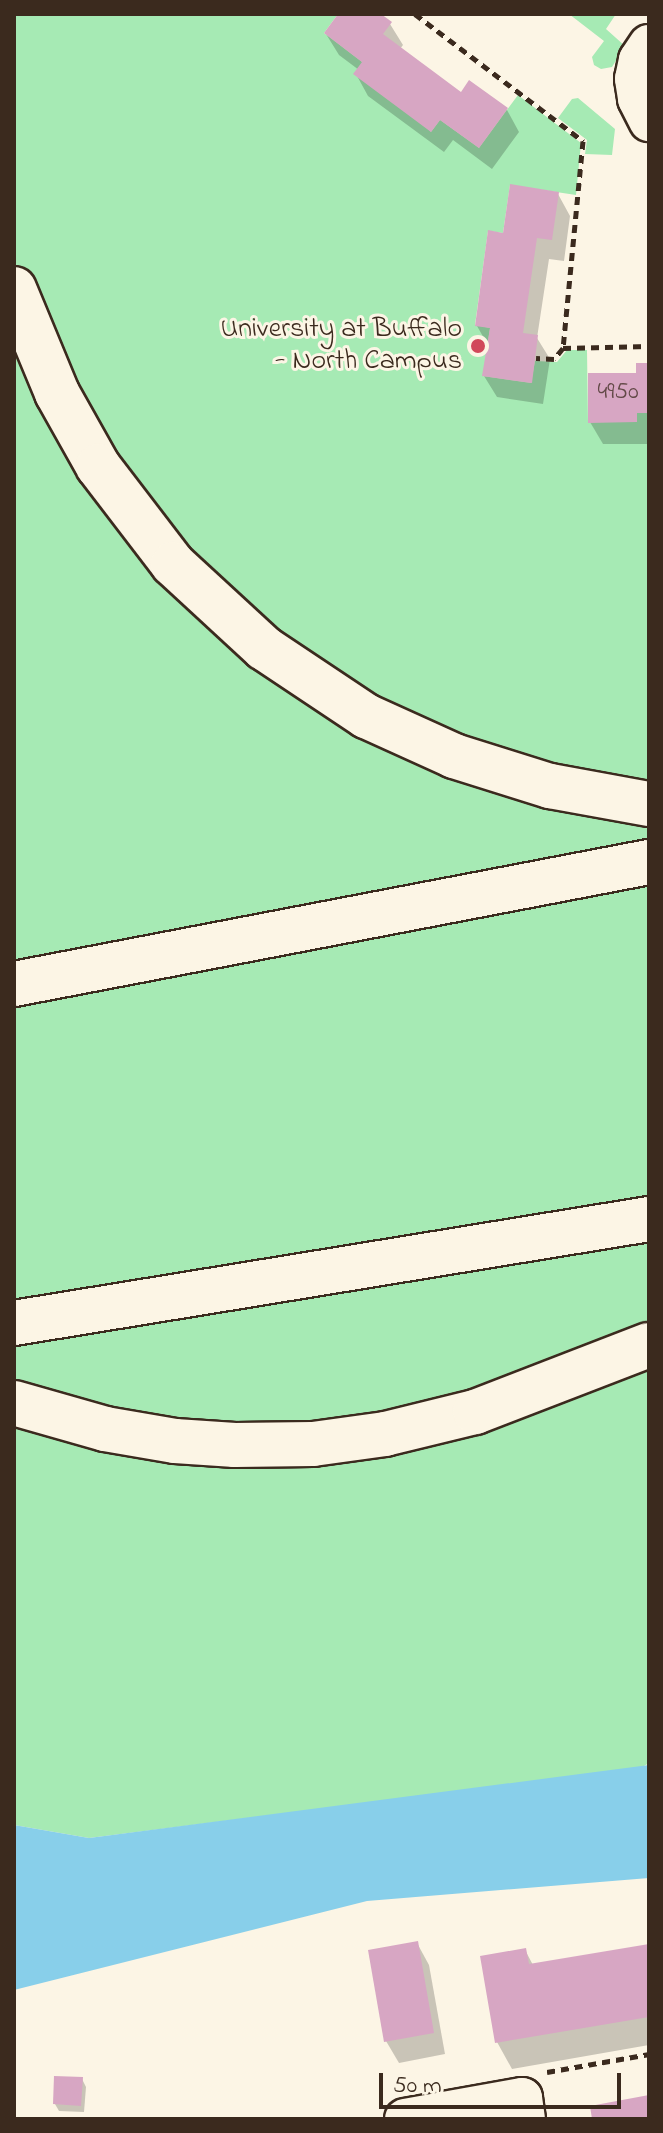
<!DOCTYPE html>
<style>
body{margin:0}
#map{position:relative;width:663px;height:2133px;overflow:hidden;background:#fcf5e5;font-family:"Indie Flower",sans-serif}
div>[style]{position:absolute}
.green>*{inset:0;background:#a6eab4}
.water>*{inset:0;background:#88cfea}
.shadow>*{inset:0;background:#0003}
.building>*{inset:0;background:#d7a6c3}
.path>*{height:5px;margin-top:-2.5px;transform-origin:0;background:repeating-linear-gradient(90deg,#3b2a1e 0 8px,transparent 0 14px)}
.roads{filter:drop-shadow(2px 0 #3b2a1e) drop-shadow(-2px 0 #3b2a1e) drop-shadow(0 2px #3b2a1e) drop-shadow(0 -2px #3b2a1e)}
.minor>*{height:40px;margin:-20px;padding:0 20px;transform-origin:20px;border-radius:20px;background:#fcf5e5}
.highway>*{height:44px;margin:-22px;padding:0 22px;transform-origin:22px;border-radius:22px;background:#fcf5e5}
.dots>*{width:22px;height:22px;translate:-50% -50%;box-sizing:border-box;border:4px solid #fcf5e5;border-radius:50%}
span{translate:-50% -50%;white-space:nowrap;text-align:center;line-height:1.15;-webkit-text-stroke:6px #fcf5e5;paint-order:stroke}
.number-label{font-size:24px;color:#624947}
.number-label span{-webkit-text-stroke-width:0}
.poi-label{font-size:28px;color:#3b2a1e}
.right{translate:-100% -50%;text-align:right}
.frame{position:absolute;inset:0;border:16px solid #3b2a1e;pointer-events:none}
.scale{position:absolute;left:379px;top:2073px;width:242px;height:36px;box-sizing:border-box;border:4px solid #3b2a1e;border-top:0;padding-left:10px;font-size:24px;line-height:28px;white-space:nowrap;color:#3b2a1e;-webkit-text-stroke:6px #fcf5e5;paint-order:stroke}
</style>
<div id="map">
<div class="green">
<i style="clip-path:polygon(14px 14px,338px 14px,324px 33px,362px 62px,431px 132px,440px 120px,479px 148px,518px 95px,581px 143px,576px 195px,510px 185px,503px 233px,488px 231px,475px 325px,490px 328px,483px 376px,531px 383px,535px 361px,557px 362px,567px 350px,587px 350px,588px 422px,636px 422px,637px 413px,649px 413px,649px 1763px,639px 1769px,89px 1838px,14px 1825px)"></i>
<i style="clip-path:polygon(569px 14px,616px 14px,606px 29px,625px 46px,612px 67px,601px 69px,594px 65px,592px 57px,604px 41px)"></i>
<i style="clip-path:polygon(578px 98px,615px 129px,612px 155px,585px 154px,587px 140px,558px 118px,572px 99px)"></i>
</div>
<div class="water">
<i style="clip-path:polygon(649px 1765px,649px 1878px,367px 1901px,14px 1990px,14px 1825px,89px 1838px)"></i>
</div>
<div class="shadow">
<i style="clip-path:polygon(340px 14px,377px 14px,390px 24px,403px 45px,400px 49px,461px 94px,507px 110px,519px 132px,492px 169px,453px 140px,444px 152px,368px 96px,356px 74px,359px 70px,339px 55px,326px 34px)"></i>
<i style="clip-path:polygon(558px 194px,570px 216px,564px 261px,549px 259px,537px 338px,550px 359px,543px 404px,497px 397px,484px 376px,489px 347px,477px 326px,504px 235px)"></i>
<i style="clip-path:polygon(649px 365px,648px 444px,603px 444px,590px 422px)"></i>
<i style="clip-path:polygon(417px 1943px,429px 1965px,445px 2054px,399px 2063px,386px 2041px)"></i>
<i style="clip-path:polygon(649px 1946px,649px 2045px,512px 2069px,497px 2042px,525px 1950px,533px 1965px)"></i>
<i style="clip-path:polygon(82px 2079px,86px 2087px,84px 2112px,59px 2111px,55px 2104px)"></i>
</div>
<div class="building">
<i style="clip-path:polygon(338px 14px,381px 14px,392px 22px,383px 34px,461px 92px,469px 80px,508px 108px,479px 148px,440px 120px,431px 132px,353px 74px,362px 62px,324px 33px)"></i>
<i style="clip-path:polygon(510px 184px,559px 192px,552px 240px,537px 238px,523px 333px,538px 335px,532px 383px,482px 376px,490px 328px,475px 326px,488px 230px,503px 233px)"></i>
<i style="clip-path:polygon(636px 363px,649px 363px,649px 413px,637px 413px,637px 422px,588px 423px,588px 373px,636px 373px)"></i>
<i style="clip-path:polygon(418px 1941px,434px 2033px,384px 2042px,368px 1950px)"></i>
<i style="clip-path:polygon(649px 1944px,649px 2017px,495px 2043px,480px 1956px,526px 1948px,529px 1964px)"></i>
<i style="clip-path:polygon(54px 2076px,83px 2077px,81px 2106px,53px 2104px)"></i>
<i style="clip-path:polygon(649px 2095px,649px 2119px,592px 2119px,590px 2106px)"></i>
</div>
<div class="path">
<i style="left:415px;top:14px;width:211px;rotate:37.1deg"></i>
<i style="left:583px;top:141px;width:208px;rotate:95.5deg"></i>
<i style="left:563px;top:348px;width:14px;rotate:129deg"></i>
<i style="left:554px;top:359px;width:18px;rotate:-177deg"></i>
<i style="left:563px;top:348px;width:86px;rotate:-1.3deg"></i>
<i style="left:547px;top:2072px;width:104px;rotate:-10deg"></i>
</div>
<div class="roads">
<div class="minor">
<i style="left:649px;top:45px;width:18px;rotate:124deg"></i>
<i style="left:639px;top:60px;width:19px;rotate:102deg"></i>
<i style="left:635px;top:79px;width:20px;rotate:81deg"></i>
<i style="left:638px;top:99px;width:25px;rotate:63deg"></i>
<i style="left:405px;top:2119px;width:119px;rotate:-10.2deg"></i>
<i style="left:522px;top:2098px;width:21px;rotate:82deg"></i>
</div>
<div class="highway">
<i style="left:14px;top:289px;width:113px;rotate:67.5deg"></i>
<i style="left:57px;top:393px;width:84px;rotate:60.7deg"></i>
<i style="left:98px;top:466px;width:123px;rotate:52.6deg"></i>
<i style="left:173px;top:564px;width:124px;rotate:42.7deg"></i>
<i style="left:264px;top:648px;width:123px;rotate:33.7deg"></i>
<i style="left:366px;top:716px;width:97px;rotate:24.4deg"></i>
<i style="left:454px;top:756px;width:101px;rotate:17.4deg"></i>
<i style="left:550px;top:786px;width:101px;rotate:10.3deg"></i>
<i style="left:14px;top:984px;width:647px;rotate:-10.88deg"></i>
<i style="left:14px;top:1323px;width:643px;rotate:-9.3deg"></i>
<i style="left:14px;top:1403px;width:95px;rotate:15.9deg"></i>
<i style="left:105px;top:1429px;width:71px;rotate:9.7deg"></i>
<i style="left:175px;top:1441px;width:60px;rotate:3.8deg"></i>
<i style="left:235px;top:1445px;width:78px;rotate:-0.7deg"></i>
<i style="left:313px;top:1444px;width:73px;rotate:-7.9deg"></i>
<i style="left:385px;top:1434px;width:93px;rotate:-13.7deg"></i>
<i style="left:475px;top:1412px;width:186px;rotate:-21.1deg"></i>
</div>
</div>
<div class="dots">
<i style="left:478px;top:346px;background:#d1495b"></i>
</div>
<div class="number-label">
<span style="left:618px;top:393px">4950</span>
</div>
<div class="poi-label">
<span class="right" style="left:462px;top:346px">University at Buffalo<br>- North Campus</span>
</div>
<div class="frame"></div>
<div class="scale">50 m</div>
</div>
